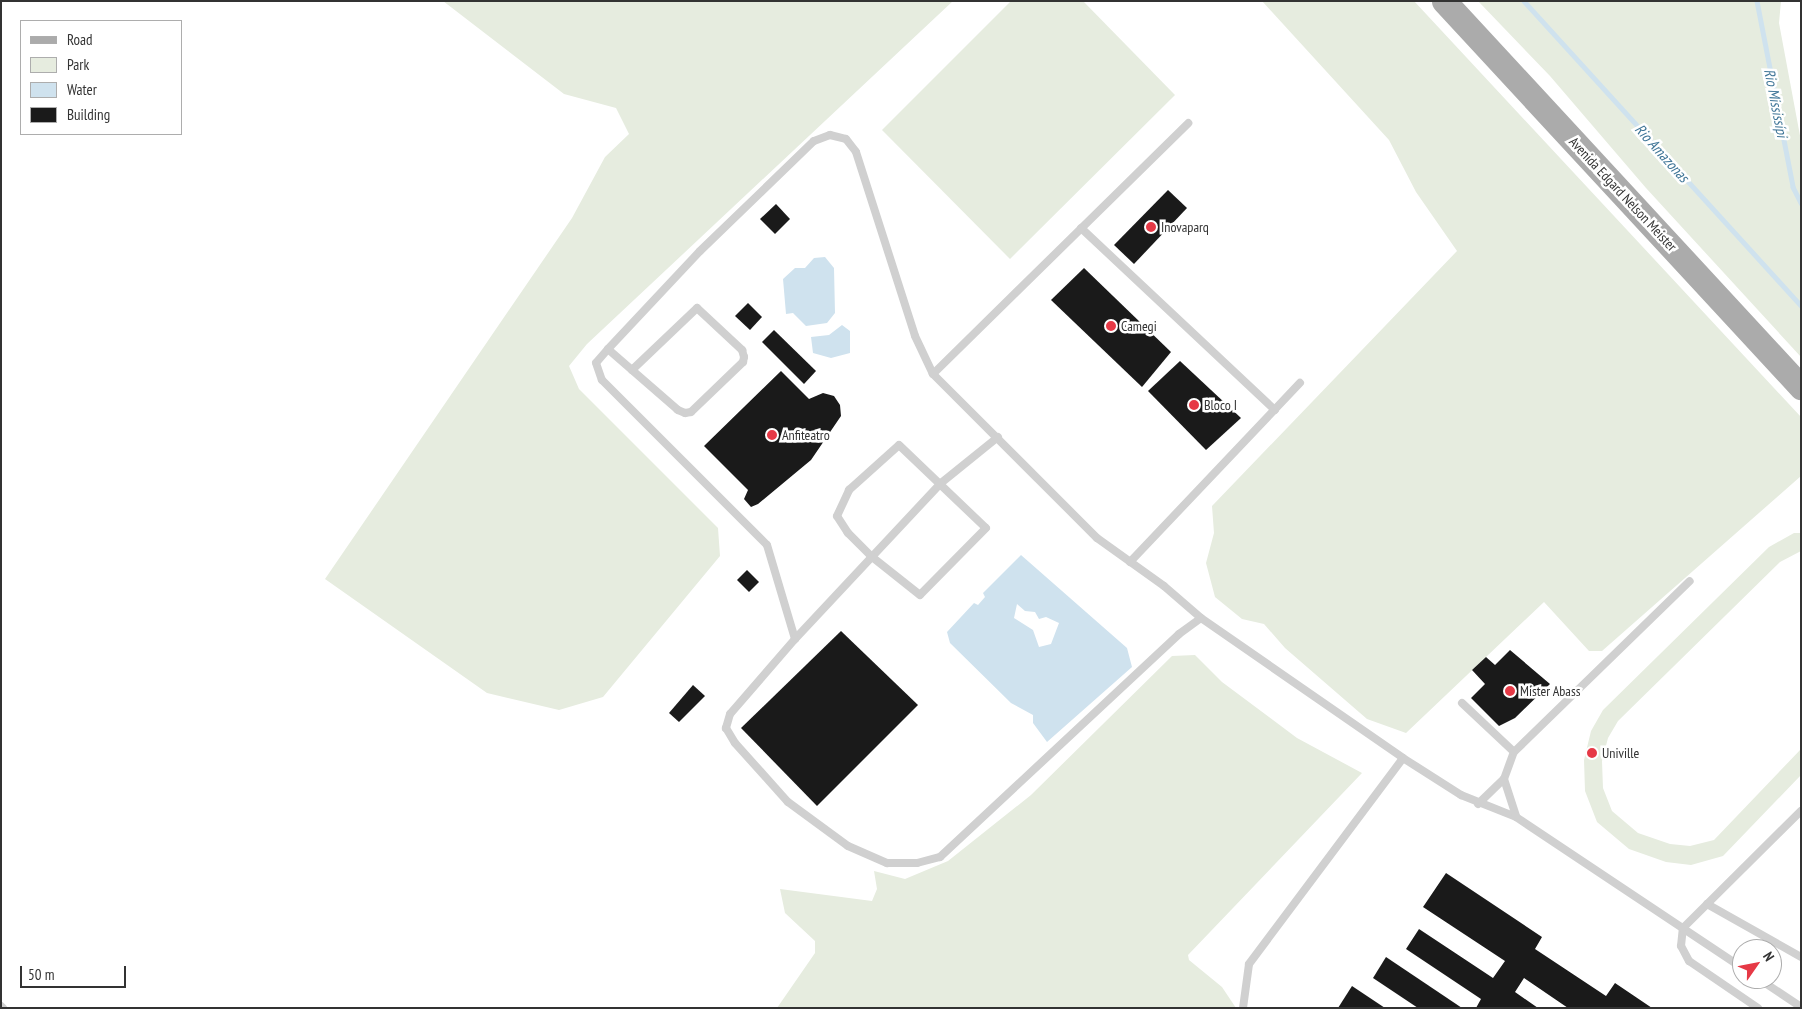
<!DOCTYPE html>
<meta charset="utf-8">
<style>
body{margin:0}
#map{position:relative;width:1802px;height:1009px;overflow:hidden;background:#fff;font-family:"PT Sans Narrow",sans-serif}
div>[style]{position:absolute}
.green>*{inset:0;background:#e6ecdf}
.water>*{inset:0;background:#cfe2ee}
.stream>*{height:4.5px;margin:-2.25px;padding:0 2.25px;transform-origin:2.25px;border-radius:2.25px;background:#cfe2ee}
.building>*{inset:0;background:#1a1a1a}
.lane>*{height:8px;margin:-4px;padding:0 4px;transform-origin:4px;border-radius:4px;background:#d0d0d0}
.primary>*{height:25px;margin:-12.5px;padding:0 12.5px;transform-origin:12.5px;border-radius:12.5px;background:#ababab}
.dots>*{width:14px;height:14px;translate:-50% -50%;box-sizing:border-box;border:2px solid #fff;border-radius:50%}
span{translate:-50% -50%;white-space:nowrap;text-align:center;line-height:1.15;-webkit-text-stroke:5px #fff;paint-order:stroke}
.street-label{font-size:14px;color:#333}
.poi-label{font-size:14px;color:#333}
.left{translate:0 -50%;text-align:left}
.water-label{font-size:15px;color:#3f7597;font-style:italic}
.frame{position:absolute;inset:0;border:2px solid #333;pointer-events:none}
.legend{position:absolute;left:20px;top:20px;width:162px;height:115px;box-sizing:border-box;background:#fff;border:1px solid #adadad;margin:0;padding:6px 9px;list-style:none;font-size:15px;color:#333}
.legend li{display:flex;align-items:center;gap:10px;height:25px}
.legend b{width:25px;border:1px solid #adadad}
.north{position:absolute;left:1732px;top:939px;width:50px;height:50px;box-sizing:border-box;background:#fff;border:1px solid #adadad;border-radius:50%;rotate:57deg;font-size:14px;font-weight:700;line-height:20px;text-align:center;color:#333}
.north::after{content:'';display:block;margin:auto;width:18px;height:22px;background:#e63946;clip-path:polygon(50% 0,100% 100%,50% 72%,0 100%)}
.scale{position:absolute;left:20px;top:966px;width:106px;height:22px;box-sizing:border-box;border:2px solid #333;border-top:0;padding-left:6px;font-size:15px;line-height:18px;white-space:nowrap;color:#333;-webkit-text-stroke:4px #fff;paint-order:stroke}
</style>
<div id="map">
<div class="green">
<i style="clip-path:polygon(443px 1px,953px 1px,587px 344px,569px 366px,579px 389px,718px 528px,720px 556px,603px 697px,559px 710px,487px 693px,325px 579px,572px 218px,605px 157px,629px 134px,616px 108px,564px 94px)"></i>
<i style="clip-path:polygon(1011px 1px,1083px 1px,1175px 95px,1010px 259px,882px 130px)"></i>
<i style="clip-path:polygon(1262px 1px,1414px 1px,1801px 417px,1801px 476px,1602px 651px,1589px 651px,1544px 602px,1406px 733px,1367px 719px,1285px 648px,1264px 624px,1242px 619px,1215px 597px,1206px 563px,1214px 533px,1212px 506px,1457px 251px,1416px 192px,1389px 140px)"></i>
<i style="clip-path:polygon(1478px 1px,1781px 1px,1779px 23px,1801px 141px,1801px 357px,1646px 188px,1550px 76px)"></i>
<i style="clip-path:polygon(1794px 533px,1801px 533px,1801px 551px,1780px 562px,1618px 721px,1608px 738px,1602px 761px,1603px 788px,1612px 811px,1638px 833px,1670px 844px,1690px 846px,1714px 840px,1801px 749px,1801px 775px,1723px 856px,1691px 865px,1666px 862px,1629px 849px,1597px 822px,1585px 791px,1584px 760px,1591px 731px,1603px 710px,1769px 547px)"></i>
<i style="clip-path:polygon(1195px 655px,1222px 682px,1297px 738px,1362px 773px,1188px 955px,1189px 960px,1222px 987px,1236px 1008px,777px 1008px,815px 953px,815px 941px,785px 913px,780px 889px,872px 901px,877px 889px,874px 871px,905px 879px,948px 861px,1031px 795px,1172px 656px)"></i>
</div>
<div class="water">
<i style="clip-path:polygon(825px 257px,834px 268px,835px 313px,827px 323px,806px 326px,793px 313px,786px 314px,783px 279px,795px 268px,805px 268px,814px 258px)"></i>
<i style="clip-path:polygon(842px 325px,850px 331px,850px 353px,831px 358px,813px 353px,811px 337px,829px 335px)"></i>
<i style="clip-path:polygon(evenodd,1021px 555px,1127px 648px,1132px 667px,1047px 742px,1033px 723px,1033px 715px,1011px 703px,950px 643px,947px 632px,974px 603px,978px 605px,985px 597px,983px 593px,1021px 555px,1017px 604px,1025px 611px,1035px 612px,1039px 619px,1046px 617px,1059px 623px,1051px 644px,1039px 647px,1033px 630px,1014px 618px,1017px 604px)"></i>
</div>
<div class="stream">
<i style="left:1524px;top:1px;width:411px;rotate:47.7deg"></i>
<i style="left:1757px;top:1px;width:189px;rotate:79deg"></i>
<i style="left:1793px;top:187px;width:18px;rotate:63deg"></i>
</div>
<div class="building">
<i style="clip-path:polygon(1168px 190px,1187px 208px,1134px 264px,1114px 245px)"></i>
<i style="clip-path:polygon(776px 204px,790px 219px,775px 234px,760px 219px)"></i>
<i style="clip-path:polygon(1084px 268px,1171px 352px,1142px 387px,1051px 300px)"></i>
<i style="clip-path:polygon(748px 303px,762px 317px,750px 330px,735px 316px)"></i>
<i style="clip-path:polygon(774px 330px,816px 371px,804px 384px,762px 342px)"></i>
<i style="clip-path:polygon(1180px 361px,1241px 418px,1206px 450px,1148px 391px)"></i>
<i style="clip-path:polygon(781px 371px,809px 399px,823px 393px,834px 396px,840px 405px,841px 416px,811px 460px,758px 504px,751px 507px,744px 499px,748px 490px,704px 446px)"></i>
<i style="clip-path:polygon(747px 570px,759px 582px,749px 592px,737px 580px)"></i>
<i style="clip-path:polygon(841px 631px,918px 705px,817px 806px,741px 728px)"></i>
<i style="clip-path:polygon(1510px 650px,1550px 684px,1515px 718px,1499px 726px,1471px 698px,1485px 684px,1472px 670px,1486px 657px,1495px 665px)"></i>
<i style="clip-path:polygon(693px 685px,705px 696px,679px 722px,669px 713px)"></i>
<i style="clip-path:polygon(1446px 873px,1542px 937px,1535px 949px,1606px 996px,1615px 983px,1652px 1008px,1568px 1008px,1524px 978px,1515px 992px,1538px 1008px,1476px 1008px,1481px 999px,1406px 949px,1419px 929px,1493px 978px,1505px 961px,1423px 907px)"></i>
<i style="clip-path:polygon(1386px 957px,1462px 1008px,1418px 1008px,1373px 978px)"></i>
<i style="clip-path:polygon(1352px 986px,1385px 1008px,1338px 1008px)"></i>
</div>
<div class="lane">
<i style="left:1081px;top:228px;width:266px;rotate:43.2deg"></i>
<i style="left:697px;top:308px;width:62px;rotate:43deg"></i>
<i style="left:742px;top:350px;width:7px;rotate:74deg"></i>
<i style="left:744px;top:357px;width:5px;rotate:101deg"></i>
<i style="left:743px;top:362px;width:72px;rotate:136.1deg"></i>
<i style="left:691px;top:412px;width:6px;rotate:171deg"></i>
<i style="left:685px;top:413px;width:8px;rotate:-157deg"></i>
<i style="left:678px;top:410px;width:61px;rotate:-139deg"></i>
<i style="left:632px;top:370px;width:90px;rotate:-43.6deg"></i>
<i style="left:608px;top:349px;width:18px;rotate:131deg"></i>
<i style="left:596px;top:363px;width:18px;rotate:71deg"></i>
<i style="left:602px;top:380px;width:233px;rotate:45deg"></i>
<i style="left:767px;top:545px;width:98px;rotate:73.4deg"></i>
<i style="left:632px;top:370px;width:32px;rotate:-139deg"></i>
<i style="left:608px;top:349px;width:134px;rotate:-46.8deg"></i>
<i style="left:700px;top:251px;width:158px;rotate:-44deg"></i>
<i style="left:814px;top:141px;width:17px;rotate:-21deg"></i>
<i style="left:830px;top:135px;width:16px;rotate:14deg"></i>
<i style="left:846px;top:139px;width:16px;rotate:52deg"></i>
<i style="left:856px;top:152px;width:193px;rotate:72.2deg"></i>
<i style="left:915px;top:336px;width:42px;rotate:64.7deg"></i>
<i style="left:933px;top:374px;width:232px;rotate:45deg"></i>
<i style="left:1097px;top:538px;width:82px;rotate:35.6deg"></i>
<i style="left:1164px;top:586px;width:49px;rotate:40.9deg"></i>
<i style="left:1201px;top:618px;width:246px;rotate:34.7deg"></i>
<i style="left:1403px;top:758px;width:69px;rotate:32.5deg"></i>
<i style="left:1461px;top:795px;width:59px;rotate:21.8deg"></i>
<i style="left:1516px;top:817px;width:272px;rotate:33.7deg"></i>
<i style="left:933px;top:374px;width:358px;rotate:-44.5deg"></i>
<i style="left:998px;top:437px;width:73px;rotate:141.1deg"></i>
<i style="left:941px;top:483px;width:214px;rotate:133.1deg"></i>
<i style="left:795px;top:639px;width:99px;rotate:130.9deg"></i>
<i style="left:730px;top:714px;width:15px;rotate:106deg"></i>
<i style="left:726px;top:728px;width:17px;rotate:59deg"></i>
<i style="left:735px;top:743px;width:79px;rotate:48.1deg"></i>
<i style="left:788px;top:802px;width:74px;rotate:36.3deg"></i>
<i style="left:848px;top:846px;width:43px;rotate:23.6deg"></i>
<i style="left:887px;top:863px;width:30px"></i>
<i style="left:917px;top:863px;width:24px;rotate:-15deg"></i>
<i style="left:940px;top:857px;width:327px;rotate:-43deg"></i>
<i style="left:1179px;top:634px;width:27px;rotate:-36deg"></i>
<i style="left:899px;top:445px;width:120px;rotate:43.7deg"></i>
<i style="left:986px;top:528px;width:94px;rotate:134.6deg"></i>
<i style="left:920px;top:595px;width:63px;rotate:-141.5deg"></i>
<i style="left:871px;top:556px;width:33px;rotate:-135deg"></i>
<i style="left:848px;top:533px;width:20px;rotate:-123deg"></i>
<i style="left:837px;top:516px;width:29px;rotate:-65deg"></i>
<i style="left:849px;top:490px;width:67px;rotate:-42deg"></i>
<i style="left:1130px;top:562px;width:247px;rotate:-46.5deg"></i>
<i style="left:1462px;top:703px;width:71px;rotate:43.3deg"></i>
<i style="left:1504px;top:779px;width:40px;rotate:72deg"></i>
<i style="left:1478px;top:804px;width:36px;rotate:-44deg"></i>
<i style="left:1504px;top:779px;width:29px;rotate:-70deg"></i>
<i style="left:1514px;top:752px;width:245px;rotate:-44.2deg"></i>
<i style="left:1707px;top:904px;width:108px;rotate:29.4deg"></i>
<i style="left:1759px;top:979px;width:50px;rotate:33.7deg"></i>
<i style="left:1px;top:1006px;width:3px;rotate:45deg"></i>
<i style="left:1243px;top:1008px;width:44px;rotate:-82.2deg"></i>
<i style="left:1249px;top:964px;width:257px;rotate:-53.2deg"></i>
<i style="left:1758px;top:1008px;width:83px;rotate:-145.7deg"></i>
<i style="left:1689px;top:961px;width:17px;rotate:-118deg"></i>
<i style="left:1681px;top:946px;width:18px;rotate:-84deg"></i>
<i style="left:1683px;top:928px;width:166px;rotate:-44.8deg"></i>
</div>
<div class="primary">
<i style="left:1444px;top:1px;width:526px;rotate:47.24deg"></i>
</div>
<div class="dots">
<i style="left:1151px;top:227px;background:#e63946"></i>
<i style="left:1111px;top:326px;background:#e63946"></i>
<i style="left:1194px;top:405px;background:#e63946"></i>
<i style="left:772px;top:435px;background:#e63946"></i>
<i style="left:1510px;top:691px;background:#e63946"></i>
<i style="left:1592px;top:753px;background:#e63946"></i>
</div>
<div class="street-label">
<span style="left:1623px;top:194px;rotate:47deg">Avenida Edgard Nelson Meister</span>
</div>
<div class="poi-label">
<span class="left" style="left:1161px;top:227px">Inovaparq</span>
<span class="left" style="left:1121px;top:326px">Camegi</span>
<span class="left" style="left:1204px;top:405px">Bloco I</span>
<span class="left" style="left:782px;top:435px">Anfiteatro</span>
<span class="left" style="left:1520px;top:691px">Mister Abass</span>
<span class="left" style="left:1602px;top:753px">Univille</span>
</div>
<div class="water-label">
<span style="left:1776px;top:103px;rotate:79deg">Rio Mississípi</span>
<span style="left:1662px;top:153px;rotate:48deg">Rio Amazonas</span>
</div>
<div class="frame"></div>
<ul class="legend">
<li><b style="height:6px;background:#ababab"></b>Road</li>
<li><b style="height:14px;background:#e6ecdf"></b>Park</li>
<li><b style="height:14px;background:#cfe2ee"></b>Water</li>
<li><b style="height:14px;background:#1a1a1a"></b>Building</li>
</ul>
<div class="north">N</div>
<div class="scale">50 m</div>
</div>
